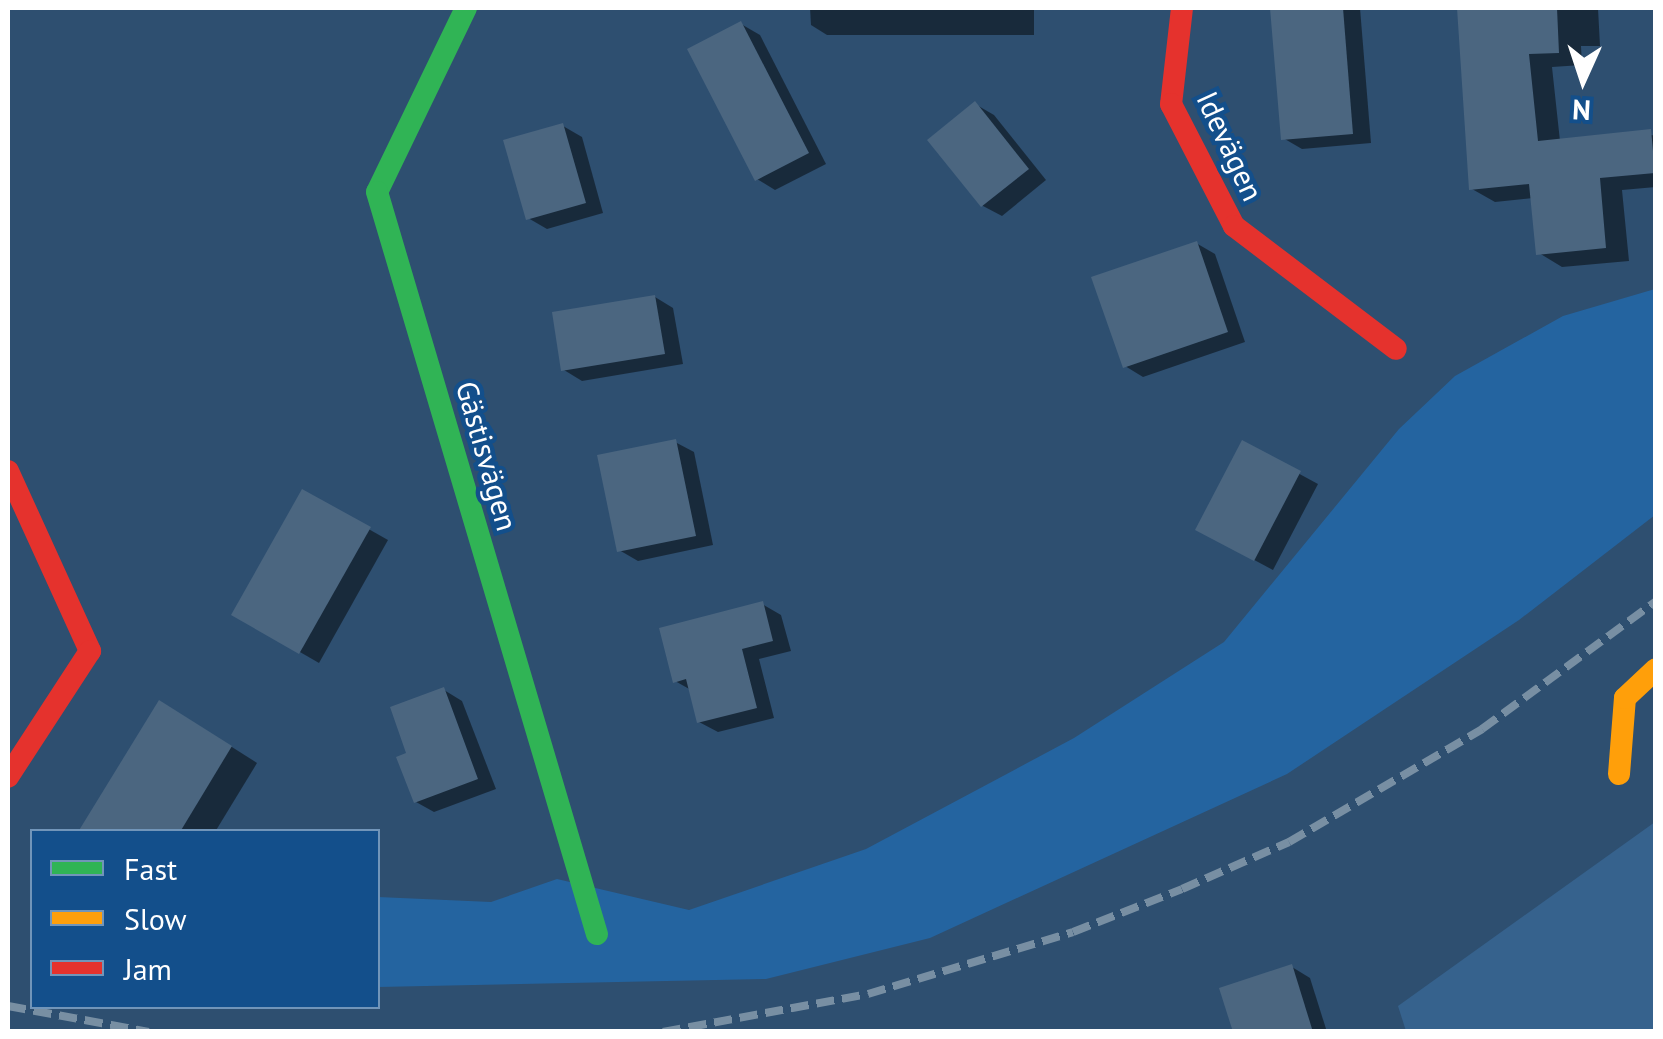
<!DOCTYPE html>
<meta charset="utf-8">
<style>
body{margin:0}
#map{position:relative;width:1663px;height:1039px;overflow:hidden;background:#2e4f70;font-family:"PT Sans",sans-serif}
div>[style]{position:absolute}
.green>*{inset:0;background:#2464a0}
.water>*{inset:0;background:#36628d}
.shadow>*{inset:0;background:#0007}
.building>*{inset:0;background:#4b6680}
.fast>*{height:22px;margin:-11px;padding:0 11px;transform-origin:11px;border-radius:11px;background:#30b455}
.slow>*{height:22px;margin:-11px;padding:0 11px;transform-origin:11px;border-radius:11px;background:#ff9f0a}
.jam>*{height:22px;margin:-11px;padding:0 11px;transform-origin:11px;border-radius:11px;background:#e5322d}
.rail>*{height:8px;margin-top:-4px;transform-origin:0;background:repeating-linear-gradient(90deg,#788fa3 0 18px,transparent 0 26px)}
span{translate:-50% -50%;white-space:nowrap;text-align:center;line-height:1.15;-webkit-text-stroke:9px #134f8b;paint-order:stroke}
.street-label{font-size:30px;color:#fff}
.frame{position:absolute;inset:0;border:10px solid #fff;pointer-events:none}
.legend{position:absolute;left:30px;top:829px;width:350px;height:180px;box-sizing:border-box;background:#134f8b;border:2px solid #7195b9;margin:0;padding:12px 18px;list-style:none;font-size:30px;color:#fff}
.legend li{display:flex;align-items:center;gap:20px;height:50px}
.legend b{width:50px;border:2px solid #7195b9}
.north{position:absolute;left:1533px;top:30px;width:100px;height:100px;-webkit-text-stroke:8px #134f8b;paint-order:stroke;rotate:183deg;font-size:28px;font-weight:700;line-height:40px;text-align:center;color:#fff}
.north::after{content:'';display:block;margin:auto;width:35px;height:45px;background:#fff;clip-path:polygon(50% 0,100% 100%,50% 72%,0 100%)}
</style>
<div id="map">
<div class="green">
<i style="clip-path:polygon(1655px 289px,1655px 515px,1519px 620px,1287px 774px,930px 938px,766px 979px,378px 987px,378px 897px,491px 902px,557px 879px,689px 910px,866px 849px,1074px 738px,1224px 642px,1399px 429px,1455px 376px,1563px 316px)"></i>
</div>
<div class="water">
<i style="clip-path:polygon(1655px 822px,1655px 1031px,1406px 1031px,1398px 1006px)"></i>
</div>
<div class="shadow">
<i style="clip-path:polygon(810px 8px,1034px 8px,1034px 35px,827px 35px,811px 25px)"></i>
<i style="clip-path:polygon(1273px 8px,1360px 8px,1371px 143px,1302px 149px,1283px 138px)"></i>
<i style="clip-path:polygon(1460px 8px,1598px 8px,1600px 46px,1581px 46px,1582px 65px,1552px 67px,1560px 141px,1656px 135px,1656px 187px,1622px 190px,1629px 261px,1562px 267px,1539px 253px,1533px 198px,1495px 202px,1472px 189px)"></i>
<i style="clip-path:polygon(741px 24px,760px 35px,826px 164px,775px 190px,757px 179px)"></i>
<i style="clip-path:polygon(975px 104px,994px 115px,1046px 180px,1002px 216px,983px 206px,930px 140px)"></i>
<i style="clip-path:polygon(563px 126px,582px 137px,603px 213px,547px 229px,528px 218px)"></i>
<i style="clip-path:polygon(1196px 243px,1215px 254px,1245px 342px,1143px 377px,1125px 366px)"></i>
<i style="clip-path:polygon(655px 297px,673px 308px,683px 364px,582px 381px,564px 370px)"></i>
<i style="clip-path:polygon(675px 442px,694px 452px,713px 545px,638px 561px,619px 550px)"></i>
<i style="clip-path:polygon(1244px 444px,1318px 484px,1273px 570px,1217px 540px)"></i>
<i style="clip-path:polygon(303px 492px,388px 540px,319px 663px,234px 614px)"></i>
<i style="clip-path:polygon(762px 604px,781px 615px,791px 651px,759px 659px,774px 718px,718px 732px,699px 722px,691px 690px,675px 681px)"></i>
<i style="clip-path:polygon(444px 690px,462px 701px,496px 789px,434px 812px,416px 802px,410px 754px)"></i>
<i style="clip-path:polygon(186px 718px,257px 763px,215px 832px,112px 832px)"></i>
<i style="clip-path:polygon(1292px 967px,1310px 978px,1327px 1032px,1235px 1032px)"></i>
</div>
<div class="building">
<i style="clip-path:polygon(1270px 8px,1343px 8px,1353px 134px,1281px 140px)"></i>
<i style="clip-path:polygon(1457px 8px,1557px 8px,1559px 53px,1529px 54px,1538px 141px,1651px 129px,1655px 173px,1600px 178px,1606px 248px,1536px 255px,1529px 184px,1469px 190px)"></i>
<i style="clip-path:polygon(741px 21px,809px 153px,755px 181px,687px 49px)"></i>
<i style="clip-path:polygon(975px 101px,1029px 169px,981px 207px,927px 140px)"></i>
<i style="clip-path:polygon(563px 123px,586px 203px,526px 220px,503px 140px)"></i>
<i style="clip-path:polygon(1197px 241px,1228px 332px,1123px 368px,1091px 277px)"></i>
<i style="clip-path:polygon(655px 295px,665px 354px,561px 371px,552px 312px)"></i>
<i style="clip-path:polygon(676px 439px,696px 536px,617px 552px,597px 455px)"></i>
<i style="clip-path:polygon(1242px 440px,1301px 471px,1254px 561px,1195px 530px)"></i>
<i style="clip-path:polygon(302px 489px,371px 527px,299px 654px,231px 615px)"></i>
<i style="clip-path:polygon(763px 601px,773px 641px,742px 649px,757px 708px,697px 723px,686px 679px,673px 683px,659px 628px)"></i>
<i style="clip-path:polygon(444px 687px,478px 779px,414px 803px,396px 757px,406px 753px,390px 707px)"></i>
<i style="clip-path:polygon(159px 700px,232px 746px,180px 832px,78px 832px)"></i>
<i style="clip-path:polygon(1292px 964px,1313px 1032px,1233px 1032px,1219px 988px)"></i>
</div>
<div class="fast">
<i style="left:466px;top:8px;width:204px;rotate:115.8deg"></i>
<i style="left:377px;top:192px;width:774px;rotate:73.49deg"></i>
</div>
<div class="slow">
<i style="left:1619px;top:774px;width:76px;rotate:-85.5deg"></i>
<i style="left:1625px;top:698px;width:42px;rotate:-43.1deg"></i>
</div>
<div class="jam">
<i style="left:1182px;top:8px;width:97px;rotate:96.5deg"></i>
<i style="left:1171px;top:104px;width:137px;rotate:62.7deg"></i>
<i style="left:1234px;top:226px;width:203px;rotate:37.2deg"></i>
<i style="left:8px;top:471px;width:198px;rotate:65.5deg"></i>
<i style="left:90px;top:651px;width:150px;rotate:123.1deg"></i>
</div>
<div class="rail">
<i style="left:8px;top:1006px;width:143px;rotate:10.4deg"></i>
<i style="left:663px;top:1032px;width:208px;rotate:-10.5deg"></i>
<i style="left:868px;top:994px;width:214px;rotate:-16.8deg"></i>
<i style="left:1073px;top:932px;width:117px;rotate:-21.5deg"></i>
<i style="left:1182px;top:889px;width:117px;rotate:-23.7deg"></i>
<i style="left:1289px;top:842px;width:224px;rotate:-30.3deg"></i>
<i style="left:1482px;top:729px;width:216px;rotate:-36.3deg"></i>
</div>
<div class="street-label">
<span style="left:1230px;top:146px;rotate:65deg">Idevägen</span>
<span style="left:487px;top:456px;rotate:74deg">Gästisvägen</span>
</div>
<div class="frame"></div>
<ul class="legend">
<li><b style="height:12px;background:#30b455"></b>Fast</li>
<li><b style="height:12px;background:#ff9f0a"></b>Slow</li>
<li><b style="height:12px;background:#e5322d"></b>Jam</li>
</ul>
<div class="north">N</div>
</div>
